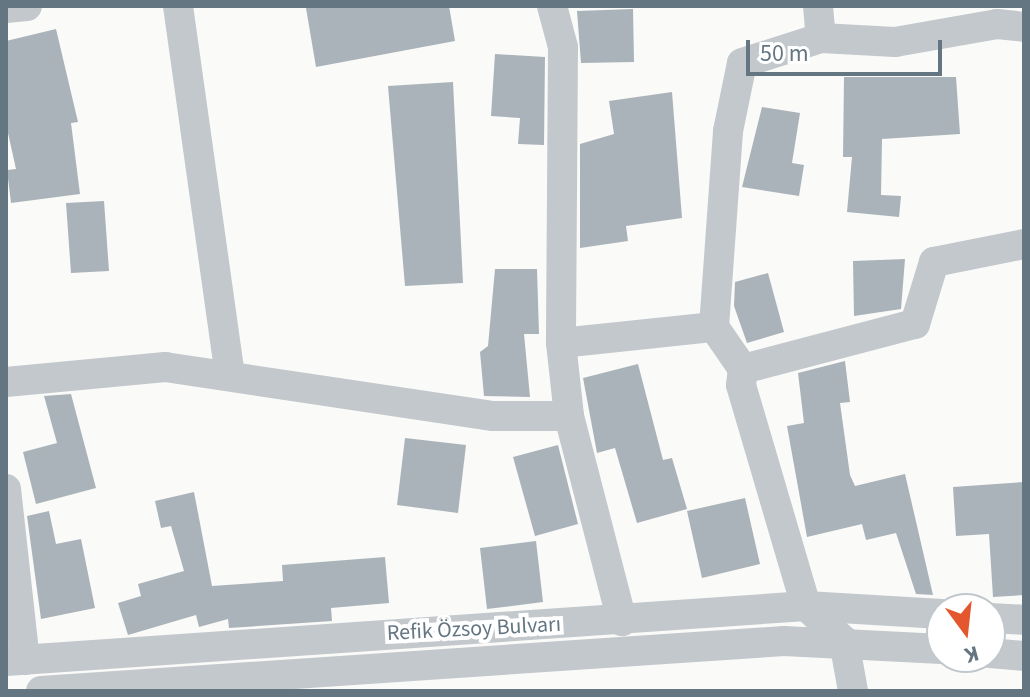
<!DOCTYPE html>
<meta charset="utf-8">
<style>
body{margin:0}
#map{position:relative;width:1030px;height:697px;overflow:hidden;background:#fafaf8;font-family:"Source Sans 3",sans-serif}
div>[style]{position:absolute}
.building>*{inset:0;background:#aab3b9}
.minor>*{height:30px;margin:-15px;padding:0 15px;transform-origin:15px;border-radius:15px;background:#c3c8cc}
span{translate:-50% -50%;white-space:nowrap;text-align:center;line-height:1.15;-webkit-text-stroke:8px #fff;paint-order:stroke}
.street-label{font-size:22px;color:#657683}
.frame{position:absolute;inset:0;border:8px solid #657683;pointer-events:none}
.north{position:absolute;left:926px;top:593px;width:80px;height:80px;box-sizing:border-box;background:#fff;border:2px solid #c1c8cd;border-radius:50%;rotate:165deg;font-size:22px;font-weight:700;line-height:32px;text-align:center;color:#657683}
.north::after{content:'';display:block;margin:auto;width:28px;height:36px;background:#e4572e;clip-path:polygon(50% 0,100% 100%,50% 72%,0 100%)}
.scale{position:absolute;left:746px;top:40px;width:196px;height:36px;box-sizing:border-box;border:4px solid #657683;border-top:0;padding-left:10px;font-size:24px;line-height:28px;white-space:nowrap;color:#657683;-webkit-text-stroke:6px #fff;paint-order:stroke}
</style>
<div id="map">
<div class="building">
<i style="clip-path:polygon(449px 6px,455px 41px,316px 67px,306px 8px)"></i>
<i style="clip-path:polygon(633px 9px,634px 62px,581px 63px,577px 11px)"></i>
<i style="clip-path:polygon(56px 29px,78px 122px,71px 123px,80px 194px,11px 203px,7px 170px,16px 169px,6px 124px,6px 41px)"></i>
<i style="clip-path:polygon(495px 54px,545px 57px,544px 145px,518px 144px,520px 118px,491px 116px)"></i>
<i style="clip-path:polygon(844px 77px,956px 77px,960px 134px,882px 139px,881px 195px,901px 196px,899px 217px,847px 212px,852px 157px,843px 157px)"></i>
<i style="clip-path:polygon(453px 82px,463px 283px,405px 286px,388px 86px)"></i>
<i style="clip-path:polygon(672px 92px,682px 218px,626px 226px,628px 241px,580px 248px,580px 144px,614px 134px,609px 101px)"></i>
<i style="clip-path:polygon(762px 107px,800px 113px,792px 163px,804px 165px,799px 196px,742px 187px)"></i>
<i style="clip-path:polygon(104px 201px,109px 271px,71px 273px,66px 203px)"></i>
<i style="clip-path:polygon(905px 259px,901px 309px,854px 316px,853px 261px)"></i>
<i style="clip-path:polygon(495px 269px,537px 269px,539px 334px,524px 334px,530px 397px,484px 396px,480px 352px,488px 346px)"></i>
<i style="clip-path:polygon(768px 273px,784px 332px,747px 343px,734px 306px,735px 282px)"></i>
<i style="clip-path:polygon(845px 361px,850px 402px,840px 403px,850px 475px,855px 486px,905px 474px,933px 595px,916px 594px,896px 533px,866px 540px,862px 524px,807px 537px,787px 426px,804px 423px,798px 373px)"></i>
<i style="clip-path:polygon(638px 364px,663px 460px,672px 458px,687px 509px,637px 523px,615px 448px,597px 453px,583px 378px)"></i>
<i style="clip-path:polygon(71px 394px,96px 488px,36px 504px,23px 452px,57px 443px,44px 396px)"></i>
<i style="clip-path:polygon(405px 438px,466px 445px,458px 513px,397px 505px)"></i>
<i style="clip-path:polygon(558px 445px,578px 524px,535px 536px,513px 457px)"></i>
<i style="clip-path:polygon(1024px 482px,1024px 595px,993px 597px,989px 534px,956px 536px,953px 487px)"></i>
<i style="clip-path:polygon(194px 492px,212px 586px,283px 581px,282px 565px,385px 557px,389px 603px,331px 608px,332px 621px,229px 628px,228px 619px,199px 627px,196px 615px,128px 635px,118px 603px,141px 596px,138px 584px,184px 571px,171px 526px,161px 528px,155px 501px)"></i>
<i style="clip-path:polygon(745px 498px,760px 564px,702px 578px,687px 511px)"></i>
<i style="clip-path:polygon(49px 511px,56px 544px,81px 539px,95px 608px,41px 619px,27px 516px)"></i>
<i style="clip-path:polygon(536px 541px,543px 602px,487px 609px,480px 548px)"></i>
</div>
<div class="minor">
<i style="left:178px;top:6px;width:373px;rotate:82deg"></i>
<i style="left:552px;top:6px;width:42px;rotate:75deg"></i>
<i style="left:563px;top:47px;width:296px;rotate:90.4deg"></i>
<i style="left:561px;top:343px;width:73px;rotate:83.7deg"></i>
<i style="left:569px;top:416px;width:212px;rotate:75.5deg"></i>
<i style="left:818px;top:6px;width:32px;rotate:85deg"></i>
<i style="left:6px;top:8px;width:21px;rotate:-5deg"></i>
<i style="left:561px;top:343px;width:154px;rotate:-6deg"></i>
<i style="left:743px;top:369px;width:178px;rotate:-14.7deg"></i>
<i style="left:915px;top:324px;width:65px;rotate:-73deg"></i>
<i style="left:934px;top:262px;width:92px;rotate:-11.3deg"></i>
<i style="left:6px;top:382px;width:160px;rotate:-5.4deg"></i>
<i style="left:165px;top:367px;width:332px;rotate:8.5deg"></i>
<i style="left:493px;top:416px;width:76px"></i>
<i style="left:6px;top:489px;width:172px;rotate:83.7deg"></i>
<i style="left:990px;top:618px;width:34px;rotate:3deg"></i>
<i style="left:990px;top:653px;width:34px;rotate:5deg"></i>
<i style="left:6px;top:661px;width:802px;rotate:-3.93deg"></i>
<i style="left:806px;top:606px;width:136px;rotate:3.4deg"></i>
<i style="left:41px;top:691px;width:745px;rotate:-3.85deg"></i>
<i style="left:784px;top:641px;width:158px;rotate:2.9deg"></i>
<i style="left:853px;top:691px;width:51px;rotate:-100.2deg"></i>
<i style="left:844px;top:641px;width:52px;rotate:-137.4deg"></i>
<i style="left:806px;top:606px;width:230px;rotate:-106.4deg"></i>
<i style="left:741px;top:385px;width:16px;rotate:-83deg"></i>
<i style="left:743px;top:369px;width:51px;rotate:-124.6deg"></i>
<i style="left:714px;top:327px;width:196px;rotate:-85.9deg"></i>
<i style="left:728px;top:131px;width:69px;rotate:-78.4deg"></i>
<i style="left:742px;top:63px;width:83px;rotate:-17.6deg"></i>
<i style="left:821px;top:38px;width:74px;rotate:3.1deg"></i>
<i style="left:895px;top:42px;width:104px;rotate:-10deg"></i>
<i style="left:997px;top:24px;width:27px;rotate:6deg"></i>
</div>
<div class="street-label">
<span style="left:474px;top:629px;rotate:-3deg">Refik Özsoy Bulvarı</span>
</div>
<div class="frame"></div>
<div class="north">K</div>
<div class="scale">50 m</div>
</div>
